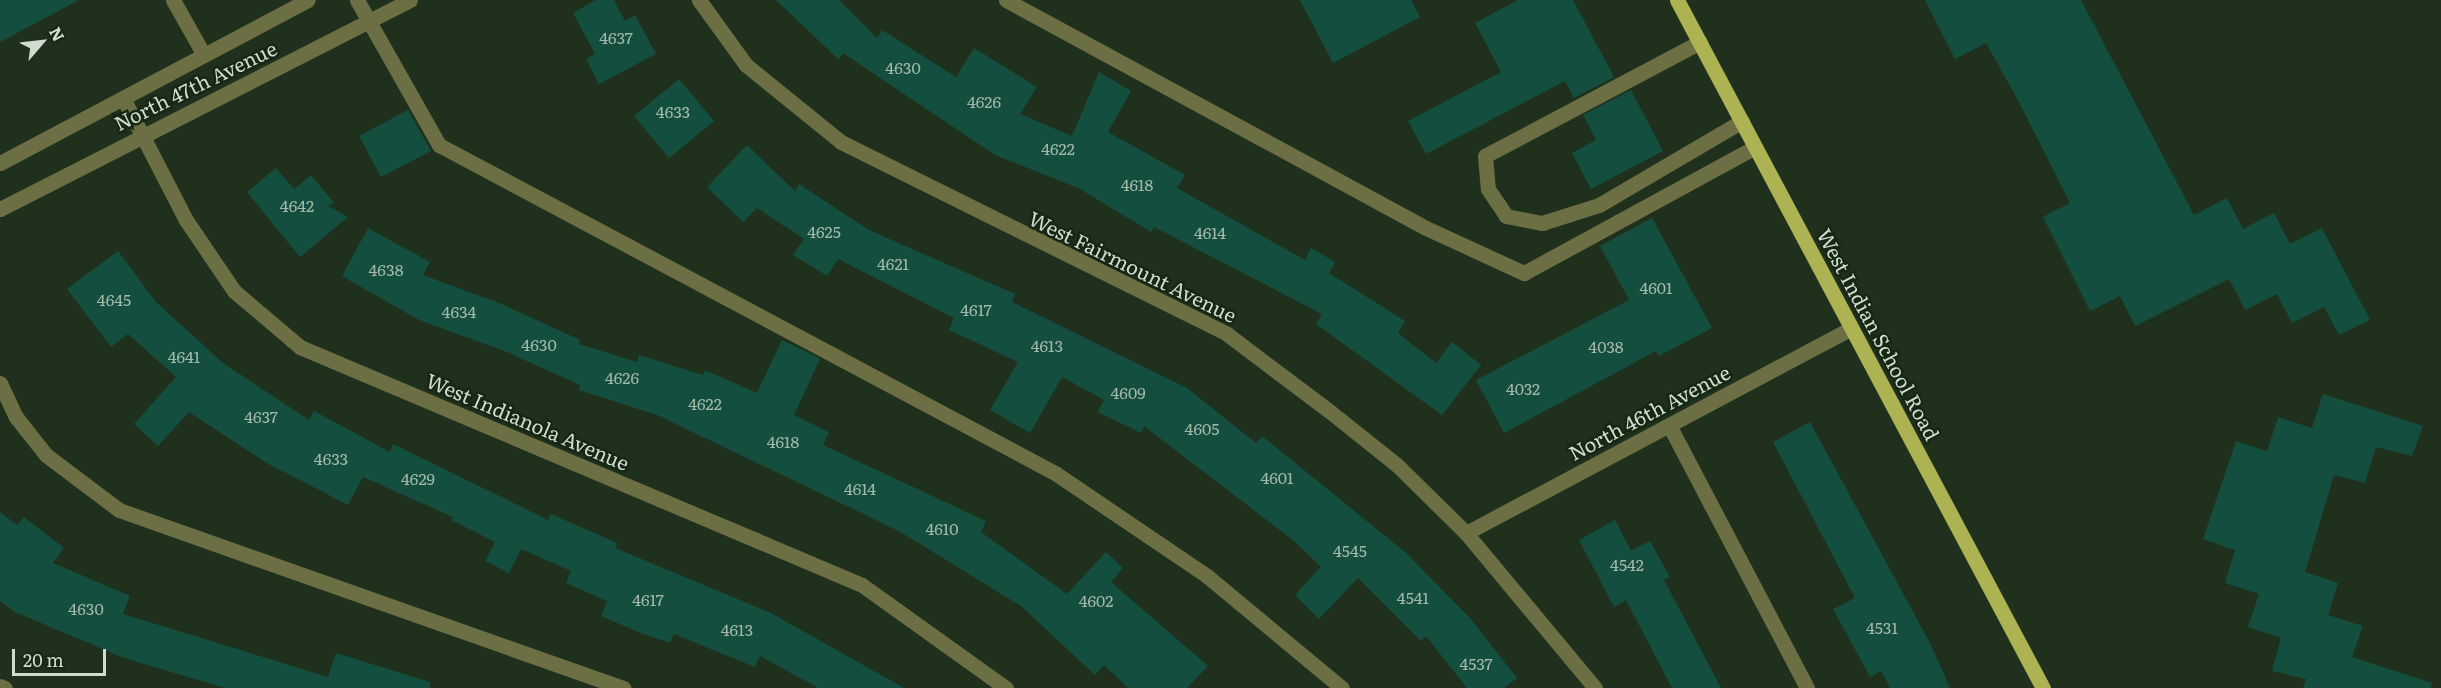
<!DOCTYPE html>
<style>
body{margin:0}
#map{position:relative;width:2441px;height:688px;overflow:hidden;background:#1f311d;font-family:Literata,serif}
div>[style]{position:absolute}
.building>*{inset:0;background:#144e3e}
.minor>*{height:15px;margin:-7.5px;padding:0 7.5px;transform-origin:7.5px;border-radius:7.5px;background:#6c6f44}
.major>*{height:15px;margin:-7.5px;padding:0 7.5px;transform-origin:7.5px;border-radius:7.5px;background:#adb353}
span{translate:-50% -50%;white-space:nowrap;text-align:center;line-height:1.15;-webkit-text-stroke:5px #162713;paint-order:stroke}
.number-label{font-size:16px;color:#a1b8ab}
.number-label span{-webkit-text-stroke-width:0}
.street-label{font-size:20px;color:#d0dccf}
.north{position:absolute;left:12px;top:12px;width:60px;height:60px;-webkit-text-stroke:4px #162713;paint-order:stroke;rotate:62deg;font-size:16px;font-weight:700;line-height:24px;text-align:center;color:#d0dccf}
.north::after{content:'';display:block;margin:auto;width:21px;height:27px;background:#d0dccf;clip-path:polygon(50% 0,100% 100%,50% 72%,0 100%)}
.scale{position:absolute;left:12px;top:649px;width:94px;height:27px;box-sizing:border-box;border:3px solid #d0dccf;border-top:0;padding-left:8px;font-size:18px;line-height:21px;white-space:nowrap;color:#d0dccf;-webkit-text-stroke:4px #162713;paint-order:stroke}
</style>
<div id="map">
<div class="building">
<i style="clip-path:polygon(0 0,79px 0,0 42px)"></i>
<i style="clip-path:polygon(596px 0,614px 0,625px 21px,635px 15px,656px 54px,599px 84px,586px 59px,595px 54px,573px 13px)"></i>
<i style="clip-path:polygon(776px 0,839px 0,877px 38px,882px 30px,956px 77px,974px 48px,1037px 87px,1020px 114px,1072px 136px,1099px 72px,1131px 91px,1108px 132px,1185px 175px,1177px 188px,1305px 260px,1311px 248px,1335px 262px,1329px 273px,1405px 321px,1398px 333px,1436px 363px,1452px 342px,1481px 365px,1442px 415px,1316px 324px,1322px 314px,1154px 227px,1151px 232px,1078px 188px,995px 155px,843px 53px,838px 59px)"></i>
<i style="clip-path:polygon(1300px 0,1411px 0,1420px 17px,1333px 63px)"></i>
<i style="clip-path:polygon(1518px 0,1573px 0,1614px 77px,1574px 98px,1565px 81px,1426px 154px,1408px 121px,1501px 72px,1475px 23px)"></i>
<i style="clip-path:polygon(1925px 0,2081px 0,2194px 215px,2227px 198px,2243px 229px,2274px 213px,2290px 244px,2322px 228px,2370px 320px,2339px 335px,2324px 307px,2292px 323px,2277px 294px,2245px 310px,2229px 279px,2135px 326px,2120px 296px,2090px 311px,2043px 217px,2070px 203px,2020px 104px,1986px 43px,1955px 59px)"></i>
<i style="clip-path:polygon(679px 79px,714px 121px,669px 158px,634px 116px)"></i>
<i style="clip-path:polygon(1631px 90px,1663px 151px,1591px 189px,1572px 153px,1596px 140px,1583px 115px)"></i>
<i style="clip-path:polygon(408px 110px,431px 151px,381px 177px,359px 136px)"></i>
<i style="clip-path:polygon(747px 145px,795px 191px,799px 184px,869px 230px,1015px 294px,1012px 302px,1187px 388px,1256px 443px,1262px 436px,1405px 552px,1470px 618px,1517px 678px,1504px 688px,1467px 688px,1426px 636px,1421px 641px,1358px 578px,1319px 619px,1295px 595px,1321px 567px,1294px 541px,1144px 426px,1141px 433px,1098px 412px,1104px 400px,1062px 377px,1030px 433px,990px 410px,1018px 362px,949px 330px,954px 318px,838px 259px,827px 276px,793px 255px,804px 239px,757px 208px,743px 222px,707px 187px)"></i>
<i style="clip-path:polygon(276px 168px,294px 189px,311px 175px,334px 203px,328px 206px,348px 217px,300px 257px,247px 192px)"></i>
<i style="clip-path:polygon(1652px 218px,1712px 328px,1659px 356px,1656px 351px,1504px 433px,1476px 380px,1629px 300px,1600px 246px)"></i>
<i style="clip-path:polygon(368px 228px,430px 262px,423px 275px,499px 303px,580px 340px,579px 344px,637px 362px,639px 355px,703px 375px,705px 370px,757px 393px,782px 340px,809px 353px,820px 359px,794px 415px,829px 432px,823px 445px,986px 521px,981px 532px,1067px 594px,1106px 552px,1123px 568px,1111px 582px,1208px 666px,1187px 688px,1128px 688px,1104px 665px,1095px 675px,1021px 606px,899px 531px,657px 415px,579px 390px,580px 385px,507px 352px,419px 320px,342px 276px)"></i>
<i style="clip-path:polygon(118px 251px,156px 302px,223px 363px,309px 420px,314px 411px,390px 452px,393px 444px,548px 520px,551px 514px,617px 543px,615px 548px,771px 613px,904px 688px,818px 688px,760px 656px,755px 667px,674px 634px,670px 643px,641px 633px,601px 616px,607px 601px,566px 583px,571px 571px,521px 549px,509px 573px,485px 561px,495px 542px,451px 520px,453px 517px,363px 477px,348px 505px,265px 462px,189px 412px,158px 446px,134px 424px,176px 377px,128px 334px,111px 347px,67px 289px)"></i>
<i style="clip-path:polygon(2323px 394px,2423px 426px,2412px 456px,2376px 447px,2365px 483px,2334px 475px,2305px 572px,2338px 583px,2328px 615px,2363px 626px,2352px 657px,2432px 683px,2431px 688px,2303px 688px,2306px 679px,2272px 671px,2281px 638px,2248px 627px,2259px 594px,2225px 583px,2235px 550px,2203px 539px,2236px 441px,2267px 451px,2278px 417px,2312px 428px)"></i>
<i style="clip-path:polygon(1810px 422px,1931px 645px,1950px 688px,1890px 688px,1881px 671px,1870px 677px,1833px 609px,1855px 598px,1773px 442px)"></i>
<i style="clip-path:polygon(0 512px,17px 525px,24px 517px,64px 548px,53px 563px,130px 596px,123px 614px,328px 677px,336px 653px,430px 682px,430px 688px,225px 688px,124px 658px,15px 612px,0 601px)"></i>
<i style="clip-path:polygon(1615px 520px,1631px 551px,1650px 541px,1670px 577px,1664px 580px,1721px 688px,1672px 688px,1626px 600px,1614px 607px,1579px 540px)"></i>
</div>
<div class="minor">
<i style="left:173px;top:0;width:63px;rotate:60.6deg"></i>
<i style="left:357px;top:0;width:167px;rotate:60.5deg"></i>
<i style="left:439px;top:145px;width:698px;rotate:28.03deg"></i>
<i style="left:1055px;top:473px;width:184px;rotate:34.1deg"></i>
<i style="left:1207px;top:576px;width:175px;rotate:39.7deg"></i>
<i style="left:699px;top:0;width:80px;rotate:54.1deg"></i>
<i style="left:746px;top:65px;width:122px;rotate:39deg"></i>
<i style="left:841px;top:142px;width:431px;rotate:26.4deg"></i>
<i style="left:1227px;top:334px;width:126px;rotate:37deg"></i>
<i style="left:1328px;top:410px;width:88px;rotate:38.6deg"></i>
<i style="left:1397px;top:465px;width:97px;rotate:44.6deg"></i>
<i style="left:1466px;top:533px;width:202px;rotate:50.2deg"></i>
<i style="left:1006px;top:0;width:478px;rotate:28.5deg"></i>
<i style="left:1426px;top:228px;width:108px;rotate:24.7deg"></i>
<i style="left:1524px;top:273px;width:263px;rotate:-28.6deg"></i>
<i style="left:1700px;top:42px;width:243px;rotate:152.1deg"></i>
<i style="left:1485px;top:156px;width:33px;rotate:85deg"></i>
<i style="left:1488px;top:189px;width:32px;rotate:56deg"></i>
<i style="left:1506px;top:216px;width:37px;rotate:11deg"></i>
<i style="left:1542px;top:223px;width:60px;rotate:-17.5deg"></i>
<i style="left:1599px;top:205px;width:166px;rotate:-30.4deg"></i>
<i style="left:123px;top:98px;width:137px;rotate:62.7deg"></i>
<i style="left:186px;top:220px;width:86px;rotate:55.9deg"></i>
<i style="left:234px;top:291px;width:87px;rotate:40.3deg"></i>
<i style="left:300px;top:347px;width:610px;rotate:22.95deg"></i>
<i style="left:862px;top:585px;width:177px;rotate:35.6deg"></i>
<i style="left:0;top:163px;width:348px;rotate:-27.9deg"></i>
<i style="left:0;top:209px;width:460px;rotate:-27deg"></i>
<i style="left:0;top:383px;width:38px;rotate:65deg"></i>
<i style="left:16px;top:417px;width:48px;rotate:51.7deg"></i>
<i style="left:46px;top:455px;width:91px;rotate:37deg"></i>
<i style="left:119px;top:510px;width:535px;rotate:19.45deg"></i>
<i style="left:1669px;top:425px;width:297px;rotate:62.3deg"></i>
<i style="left:1466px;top:533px;width:436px;rotate:-28deg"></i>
<i style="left:0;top:686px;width:5px;rotate:22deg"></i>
</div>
<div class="major">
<i style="left:1677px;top:0;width:779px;rotate:61.99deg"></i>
</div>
<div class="number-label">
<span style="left:616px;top:37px">4637</span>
<span style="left:903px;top:67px">4630</span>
<span style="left:984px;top:101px">4626</span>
<span style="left:673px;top:111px">4633</span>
<span style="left:1058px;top:148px">4622</span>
<span style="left:1137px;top:184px">4618</span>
<span style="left:297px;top:205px">4642</span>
<span style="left:824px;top:231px">4625</span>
<span style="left:1210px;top:232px">4614</span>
<span style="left:893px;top:263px">4621</span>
<span style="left:386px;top:269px">4638</span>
<span style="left:1656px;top:287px">4601</span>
<span style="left:114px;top:299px">4645</span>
<span style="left:976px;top:309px">4617</span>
<span style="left:459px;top:311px">4634</span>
<span style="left:539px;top:344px">4630</span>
<span style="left:1047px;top:345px">4613</span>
<span style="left:1606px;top:346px">4038</span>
<span style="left:184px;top:356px">4641</span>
<span style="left:622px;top:377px">4626</span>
<span style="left:1523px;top:388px">4032</span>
<span style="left:1128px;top:392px">4609</span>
<span style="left:705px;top:403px">4622</span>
<span style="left:261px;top:416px">4637</span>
<span style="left:1202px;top:428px">4605</span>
<span style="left:783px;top:441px">4618</span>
<span style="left:331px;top:458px">4633</span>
<span style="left:1277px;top:477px">4601</span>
<span style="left:418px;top:478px">4629</span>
<span style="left:860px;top:488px">4614</span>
<span style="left:942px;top:528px">4610</span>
<span style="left:1350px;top:550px">4545</span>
<span style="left:1627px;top:564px">4542</span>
<span style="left:1413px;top:597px">4541</span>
<span style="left:648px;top:599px">4617</span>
<span style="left:1096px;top:600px">4602</span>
<span style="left:86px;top:608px">4630</span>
<span style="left:1882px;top:627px">4531</span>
<span style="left:737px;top:629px">4613</span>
<span style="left:1476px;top:663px">4537</span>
</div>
<div class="street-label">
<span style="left:195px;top:85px;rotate:-26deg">North 47th Avenue</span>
<span style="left:1133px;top:266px;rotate:26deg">West Fairmount Avenue</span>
<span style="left:1879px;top:334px;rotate:62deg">West Indian School Road</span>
<span style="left:1649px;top:412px;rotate:-28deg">North 46th Avenue</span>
<span style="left:528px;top:421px;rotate:23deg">West Indianola Avenue</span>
</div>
<div class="north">N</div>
<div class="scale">20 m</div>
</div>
